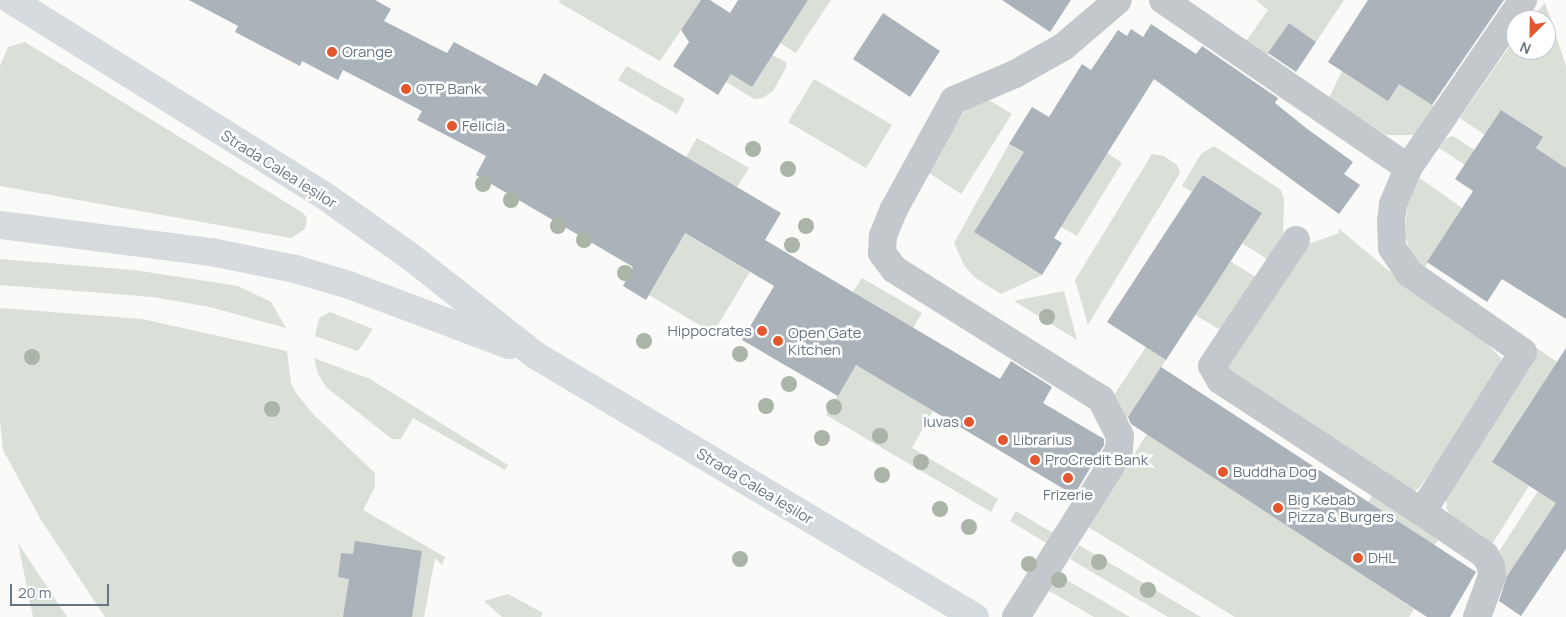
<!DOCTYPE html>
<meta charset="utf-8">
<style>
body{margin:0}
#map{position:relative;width:1566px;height:617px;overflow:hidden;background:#fafaf8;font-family:Manrope,sans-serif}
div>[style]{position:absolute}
.green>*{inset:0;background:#dadfd7}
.building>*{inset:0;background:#aab3b9}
.minor>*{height:28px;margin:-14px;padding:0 14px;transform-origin:14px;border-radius:14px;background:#c3c8cc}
.major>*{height:28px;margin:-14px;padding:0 14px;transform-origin:14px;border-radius:14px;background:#d6dbdf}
.trees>*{width:16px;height:16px;margin:-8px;border-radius:50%;background:#aab4a7}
.dots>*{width:14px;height:14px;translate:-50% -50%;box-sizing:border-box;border:2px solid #fff;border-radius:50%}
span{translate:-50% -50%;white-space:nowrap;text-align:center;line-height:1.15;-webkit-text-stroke:5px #fff;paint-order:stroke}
.poi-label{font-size:15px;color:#657683}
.left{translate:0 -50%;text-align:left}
.right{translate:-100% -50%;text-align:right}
.street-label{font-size:15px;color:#657683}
.north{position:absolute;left:1506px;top:10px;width:50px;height:50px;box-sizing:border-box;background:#fff;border:1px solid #c1c8cd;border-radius:50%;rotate:203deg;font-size:14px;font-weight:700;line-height:20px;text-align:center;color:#657683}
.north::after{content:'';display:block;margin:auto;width:18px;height:22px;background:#e4572e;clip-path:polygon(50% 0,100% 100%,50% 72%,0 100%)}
.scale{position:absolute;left:10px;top:584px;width:99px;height:22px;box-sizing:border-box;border:2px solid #657683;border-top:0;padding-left:6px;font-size:15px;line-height:18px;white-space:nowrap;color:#657683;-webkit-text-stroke:4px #fff;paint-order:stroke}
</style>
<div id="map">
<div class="green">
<i style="clip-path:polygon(560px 0,701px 0,660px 61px,558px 2px)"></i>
<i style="clip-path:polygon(808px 0,831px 0,796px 53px,780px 43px)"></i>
<i style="clip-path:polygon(1256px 0,1344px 0,1316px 42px,1289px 23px,1266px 57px,1245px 43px,1268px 10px)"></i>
<i style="clip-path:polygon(1545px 3px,1566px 66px,1566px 168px,1536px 148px,1543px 137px,1501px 110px,1485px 135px,1460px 118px,1516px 37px,1516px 50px,1546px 50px,1546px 20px,1529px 20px)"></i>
<i style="clip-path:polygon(25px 42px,303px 213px,307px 218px,305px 229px,291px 238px,0 186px,0 66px,8px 47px)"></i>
<i style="clip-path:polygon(772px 55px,786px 62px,786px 68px,773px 91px,763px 98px,754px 99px,726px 82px,731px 74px)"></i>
<i style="clip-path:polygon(627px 66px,685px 99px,677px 114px,618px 80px)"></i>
<i style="clip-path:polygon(1342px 71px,1399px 84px,1439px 109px,1416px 135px,1386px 135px,1329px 98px)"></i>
<i style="clip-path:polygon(814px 79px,892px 125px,866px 168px,788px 122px)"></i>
<i style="clip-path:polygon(982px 96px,1012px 114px,961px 194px,926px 171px,965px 111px)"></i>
<i style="clip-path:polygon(504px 126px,750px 272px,713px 333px,649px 295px,672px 256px)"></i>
<i style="clip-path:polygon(1453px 136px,1490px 160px,1481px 175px,1439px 148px,1445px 139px)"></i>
<i style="clip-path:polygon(697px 138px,749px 168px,737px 187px,686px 157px)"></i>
<i style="clip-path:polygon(1009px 144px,1024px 152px,974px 232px,1042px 275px,1001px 294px,974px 277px,964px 265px,954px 243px)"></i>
<i style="clip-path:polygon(1214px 146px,1281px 190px,1284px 199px,1283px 234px,1267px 259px,1242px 243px,1261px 212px,1203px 175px,1192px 192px,1182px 186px,1201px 154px)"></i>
<i style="clip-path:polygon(1107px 153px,1122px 163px,1077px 236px,1061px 227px)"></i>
<i style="clip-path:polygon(1152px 154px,1164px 156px,1177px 165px,1180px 173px,1088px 325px,1075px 280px)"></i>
<i style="clip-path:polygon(1417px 176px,1462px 208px,1422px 272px,1410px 252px,1405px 235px,1408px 198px)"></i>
<i style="clip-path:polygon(1338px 228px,1406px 285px,1483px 340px,1501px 358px,1499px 370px,1443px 455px,1418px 489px,1411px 492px,1229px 371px,1227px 355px,1303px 246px,1339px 233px)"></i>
<i style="clip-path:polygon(0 259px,134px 270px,238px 286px,271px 302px,286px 328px,210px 307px,153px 297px,0 285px)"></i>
<i style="clip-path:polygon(1230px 261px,1259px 279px,1222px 331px,1195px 315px)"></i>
<i style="clip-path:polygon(862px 278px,922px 313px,913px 328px,853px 292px)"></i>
<i style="clip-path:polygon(1064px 291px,1077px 340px,1014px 301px)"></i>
<i style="clip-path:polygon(0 308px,142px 319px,287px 351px,291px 383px,296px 393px,313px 414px,375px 473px,375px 487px,363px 510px,445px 557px,442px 565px,435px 558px,424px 617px,105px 617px,41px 520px,3px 450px,0 421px)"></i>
<i style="clip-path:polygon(330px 312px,373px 329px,358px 351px,315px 336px,319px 318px)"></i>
<i style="clip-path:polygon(1146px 347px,1166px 360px,1126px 420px,1106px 407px)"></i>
<i style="clip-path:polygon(1537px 348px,1557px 362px,1492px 462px,1529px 486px,1492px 544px,1453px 521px,1447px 509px,1445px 488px)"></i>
<i style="clip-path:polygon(314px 358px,370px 379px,508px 465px,505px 470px,413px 418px,401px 439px,392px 439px,326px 387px,318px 374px)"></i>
<i style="clip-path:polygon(856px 365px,933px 411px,912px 448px,998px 499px,991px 512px,826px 415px)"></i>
<i style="clip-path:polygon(1147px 434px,1414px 609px,1409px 617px,1235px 617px,1088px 527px)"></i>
<i style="clip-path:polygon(1376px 489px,1443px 533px,1434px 546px,1368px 502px)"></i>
<i style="clip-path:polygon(1538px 491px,1566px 509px,1546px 518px,1503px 582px,1498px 553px)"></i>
<i style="clip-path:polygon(1076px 496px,1079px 498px,1051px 546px,1010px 521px,1016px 511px,1053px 533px)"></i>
<i style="clip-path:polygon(18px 543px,67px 617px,33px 617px)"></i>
<i style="clip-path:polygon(1079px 545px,1201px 617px,1168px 617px,1070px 559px)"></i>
<i style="clip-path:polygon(1055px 573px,1130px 617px,1094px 617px,1046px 589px)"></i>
<i style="clip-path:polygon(508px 594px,543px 613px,541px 617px,502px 617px,484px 601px)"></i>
</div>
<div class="building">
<i style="clip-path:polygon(189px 0,375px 0,391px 9px,384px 21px,447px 53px,454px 42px,537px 86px,544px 73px,781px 213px,765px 240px,1000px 379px,1011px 361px,1052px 387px,1043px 403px,1104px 439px,1104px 445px,1074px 495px,856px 365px,838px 396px,742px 340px,774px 286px,685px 233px,646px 300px,623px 286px,633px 267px,476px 175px,486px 156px,417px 120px,422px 111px,343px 70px,338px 80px,302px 61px,300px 66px,235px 32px,238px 26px)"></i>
<i style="clip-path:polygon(701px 0,710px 0,730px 13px,738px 0,808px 0,752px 87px,731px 74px,718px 95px,673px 66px,689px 42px,681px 30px)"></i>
<i style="clip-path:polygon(1002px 0,1071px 0,1050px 32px)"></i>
<i style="clip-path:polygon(1368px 0,1504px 0,1432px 105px,1399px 84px,1388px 101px,1328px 62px)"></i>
<i style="clip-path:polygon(883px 13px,940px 51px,910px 97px,853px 59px)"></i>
<i style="clip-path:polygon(1289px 23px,1316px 42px,1296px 72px,1268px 53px)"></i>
<i style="clip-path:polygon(1151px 24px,1196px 54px,1202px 46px,1250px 79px,1278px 98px,1275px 103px,1306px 128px,1353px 162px,1344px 174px,1360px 185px,1339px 214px,1154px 79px,1054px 238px,1062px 243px,1042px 275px,974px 232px,1024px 152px,1009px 144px,1032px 107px,1049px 117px,1082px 64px,1091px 70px,1118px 30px,1127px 36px,1131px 29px,1143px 37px)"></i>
<i style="clip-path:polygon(1501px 110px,1543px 137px,1536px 148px,1566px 168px,1566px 319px,1502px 279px,1487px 302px,1427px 262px,1473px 191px,1455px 179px)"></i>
<i style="clip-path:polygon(1203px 175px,1262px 213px,1166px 360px,1107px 322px)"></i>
<i style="clip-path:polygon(1566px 348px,1566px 549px,1521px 616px,1499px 601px,1507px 576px,1556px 503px,1492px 462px)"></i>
<i style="clip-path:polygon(1161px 367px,1476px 572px,1450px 617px,1427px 617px,1131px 424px,1128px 417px)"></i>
<i style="clip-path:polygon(355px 541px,422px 551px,412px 617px,343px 617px,349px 579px,338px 577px,341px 553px,353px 554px)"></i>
</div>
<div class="minor">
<i style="left:1163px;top:0;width:297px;rotate:34.4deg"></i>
<i style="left:1296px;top:240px;width:151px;rotate:123.7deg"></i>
<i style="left:1212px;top:366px;width:16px;rotate:60deg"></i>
<i style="left:1220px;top:380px;width:241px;rotate:33.2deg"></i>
<i style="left:1016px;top:617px;width:177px;rotate:-57.9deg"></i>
<i style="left:1110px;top:467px;width:20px;rotate:-63deg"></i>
<i style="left:1119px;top:449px;width:13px;rotate:-86deg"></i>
<i style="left:1120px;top:436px;width:42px;rotate:-117.2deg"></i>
<i style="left:1101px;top:399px;width:244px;rotate:-147.9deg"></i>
<i style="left:894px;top:269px;width:20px;rotate:-127deg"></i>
<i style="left:882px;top:253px;width:17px;rotate:-87deg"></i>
<i style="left:883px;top:236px;width:29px;rotate:-68deg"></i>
<i style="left:894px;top:209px;width:124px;rotate:-61.2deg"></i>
<i style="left:954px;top:100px;width:66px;rotate:-23.1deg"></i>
<i style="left:1015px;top:74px;width:55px;rotate:-29.4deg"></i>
<i style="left:1063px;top:47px;width:72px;rotate:-40.5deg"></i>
<i style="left:1477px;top:617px;width:44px;rotate:-69.9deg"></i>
<i style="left:1492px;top:576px;width:10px;rotate:-96deg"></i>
<i style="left:1491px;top:566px;width:13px;rotate:-119deg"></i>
<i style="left:1485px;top:555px;width:76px;rotate:-145.7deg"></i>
<i style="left:1422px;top:512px;width:189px;rotate:-57.7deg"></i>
<i style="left:1523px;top:352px;width:139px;rotate:-145.3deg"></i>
<i style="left:1409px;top:273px;width:30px;rotate:-124deg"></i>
<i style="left:1392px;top:248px;width:27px;rotate:-92deg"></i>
<i style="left:1391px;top:221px;width:17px;rotate:-83deg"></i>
<i style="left:1393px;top:204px;width:39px;rotate:-67deg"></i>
<i style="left:1408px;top:168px;width:204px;rotate:-55.6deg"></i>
</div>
<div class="major">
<i style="left:11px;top:0;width:375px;rotate:32deg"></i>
<i style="left:329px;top:199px;width:100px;rotate:35.3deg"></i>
<i style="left:411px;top:257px;width:158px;rotate:38.3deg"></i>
<i style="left:535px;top:355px;width:512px;rotate:30.77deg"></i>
<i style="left:0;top:225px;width:213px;rotate:7.3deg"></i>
<i style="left:211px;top:252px;width:86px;rotate:11.4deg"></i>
<i style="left:295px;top:269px;width:56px;rotate:16.5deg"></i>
<i style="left:349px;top:285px;width:171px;rotate:20.6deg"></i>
</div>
<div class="trees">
<i style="left:753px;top:149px"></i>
<i style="left:788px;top:169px"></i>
<i style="left:483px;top:184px"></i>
<i style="left:511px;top:200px"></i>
<i style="left:558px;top:226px"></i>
<i style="left:806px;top:226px"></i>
<i style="left:584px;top:240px"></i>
<i style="left:792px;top:245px"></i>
<i style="left:625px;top:273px"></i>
<i style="left:1047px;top:317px"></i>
<i style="left:644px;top:341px"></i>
<i style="left:740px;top:354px"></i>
<i style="left:32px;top:357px"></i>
<i style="left:789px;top:384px"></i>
<i style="left:766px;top:406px"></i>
<i style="left:834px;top:407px"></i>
<i style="left:272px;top:409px"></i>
<i style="left:880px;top:436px"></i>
<i style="left:822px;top:438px"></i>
<i style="left:921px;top:462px"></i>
<i style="left:882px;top:475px"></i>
<i style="left:940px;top:509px"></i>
<i style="left:969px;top:527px"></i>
<i style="left:740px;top:559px"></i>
<i style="left:1099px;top:562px"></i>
<i style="left:1029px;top:564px"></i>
<i style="left:1059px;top:580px"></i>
<i style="left:1148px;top:590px"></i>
</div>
<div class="dots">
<i style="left:332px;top:52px;background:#e4572e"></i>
<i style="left:406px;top:89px;background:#e4572e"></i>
<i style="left:452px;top:126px;background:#e4572e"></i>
<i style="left:762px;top:331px;background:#e4572e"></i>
<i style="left:778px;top:341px;background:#e4572e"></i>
<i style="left:969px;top:422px;background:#e4572e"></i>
<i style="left:1003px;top:440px;background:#e4572e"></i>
<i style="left:1035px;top:460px;background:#e4572e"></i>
<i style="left:1223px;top:472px;background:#e4572e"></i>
<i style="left:1068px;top:478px;background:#e4572e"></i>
<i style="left:1278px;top:508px;background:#e4572e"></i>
<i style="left:1358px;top:558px;background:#e4572e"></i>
</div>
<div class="poi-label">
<span class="left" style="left:342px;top:52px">Orange</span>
<span class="left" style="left:416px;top:89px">OTP Bank</span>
<span class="left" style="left:462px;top:126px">Felicia</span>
<span class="right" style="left:752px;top:331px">Hippocrates</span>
<span class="left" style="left:788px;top:341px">Open Gate<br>Kitchen</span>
<span class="right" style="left:959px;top:422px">Iuvas</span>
<span class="left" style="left:1013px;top:440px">Librarius</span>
<span class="left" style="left:1045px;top:460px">ProCredit Bank</span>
<span class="left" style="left:1233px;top:472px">Buddha Dog</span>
<span style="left:1068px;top:495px">Frizerie</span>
<span class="left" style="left:1288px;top:508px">Big Kebab<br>Pizza &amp; Burgers</span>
<span class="left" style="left:1368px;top:558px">DHL</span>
</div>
<div class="street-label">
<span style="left:279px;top:169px;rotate:32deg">Strada Calea Ieșilor</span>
<span style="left:755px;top:486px;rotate:31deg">Strada Calea Ieșilor</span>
</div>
<div class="north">N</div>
<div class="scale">20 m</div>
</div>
